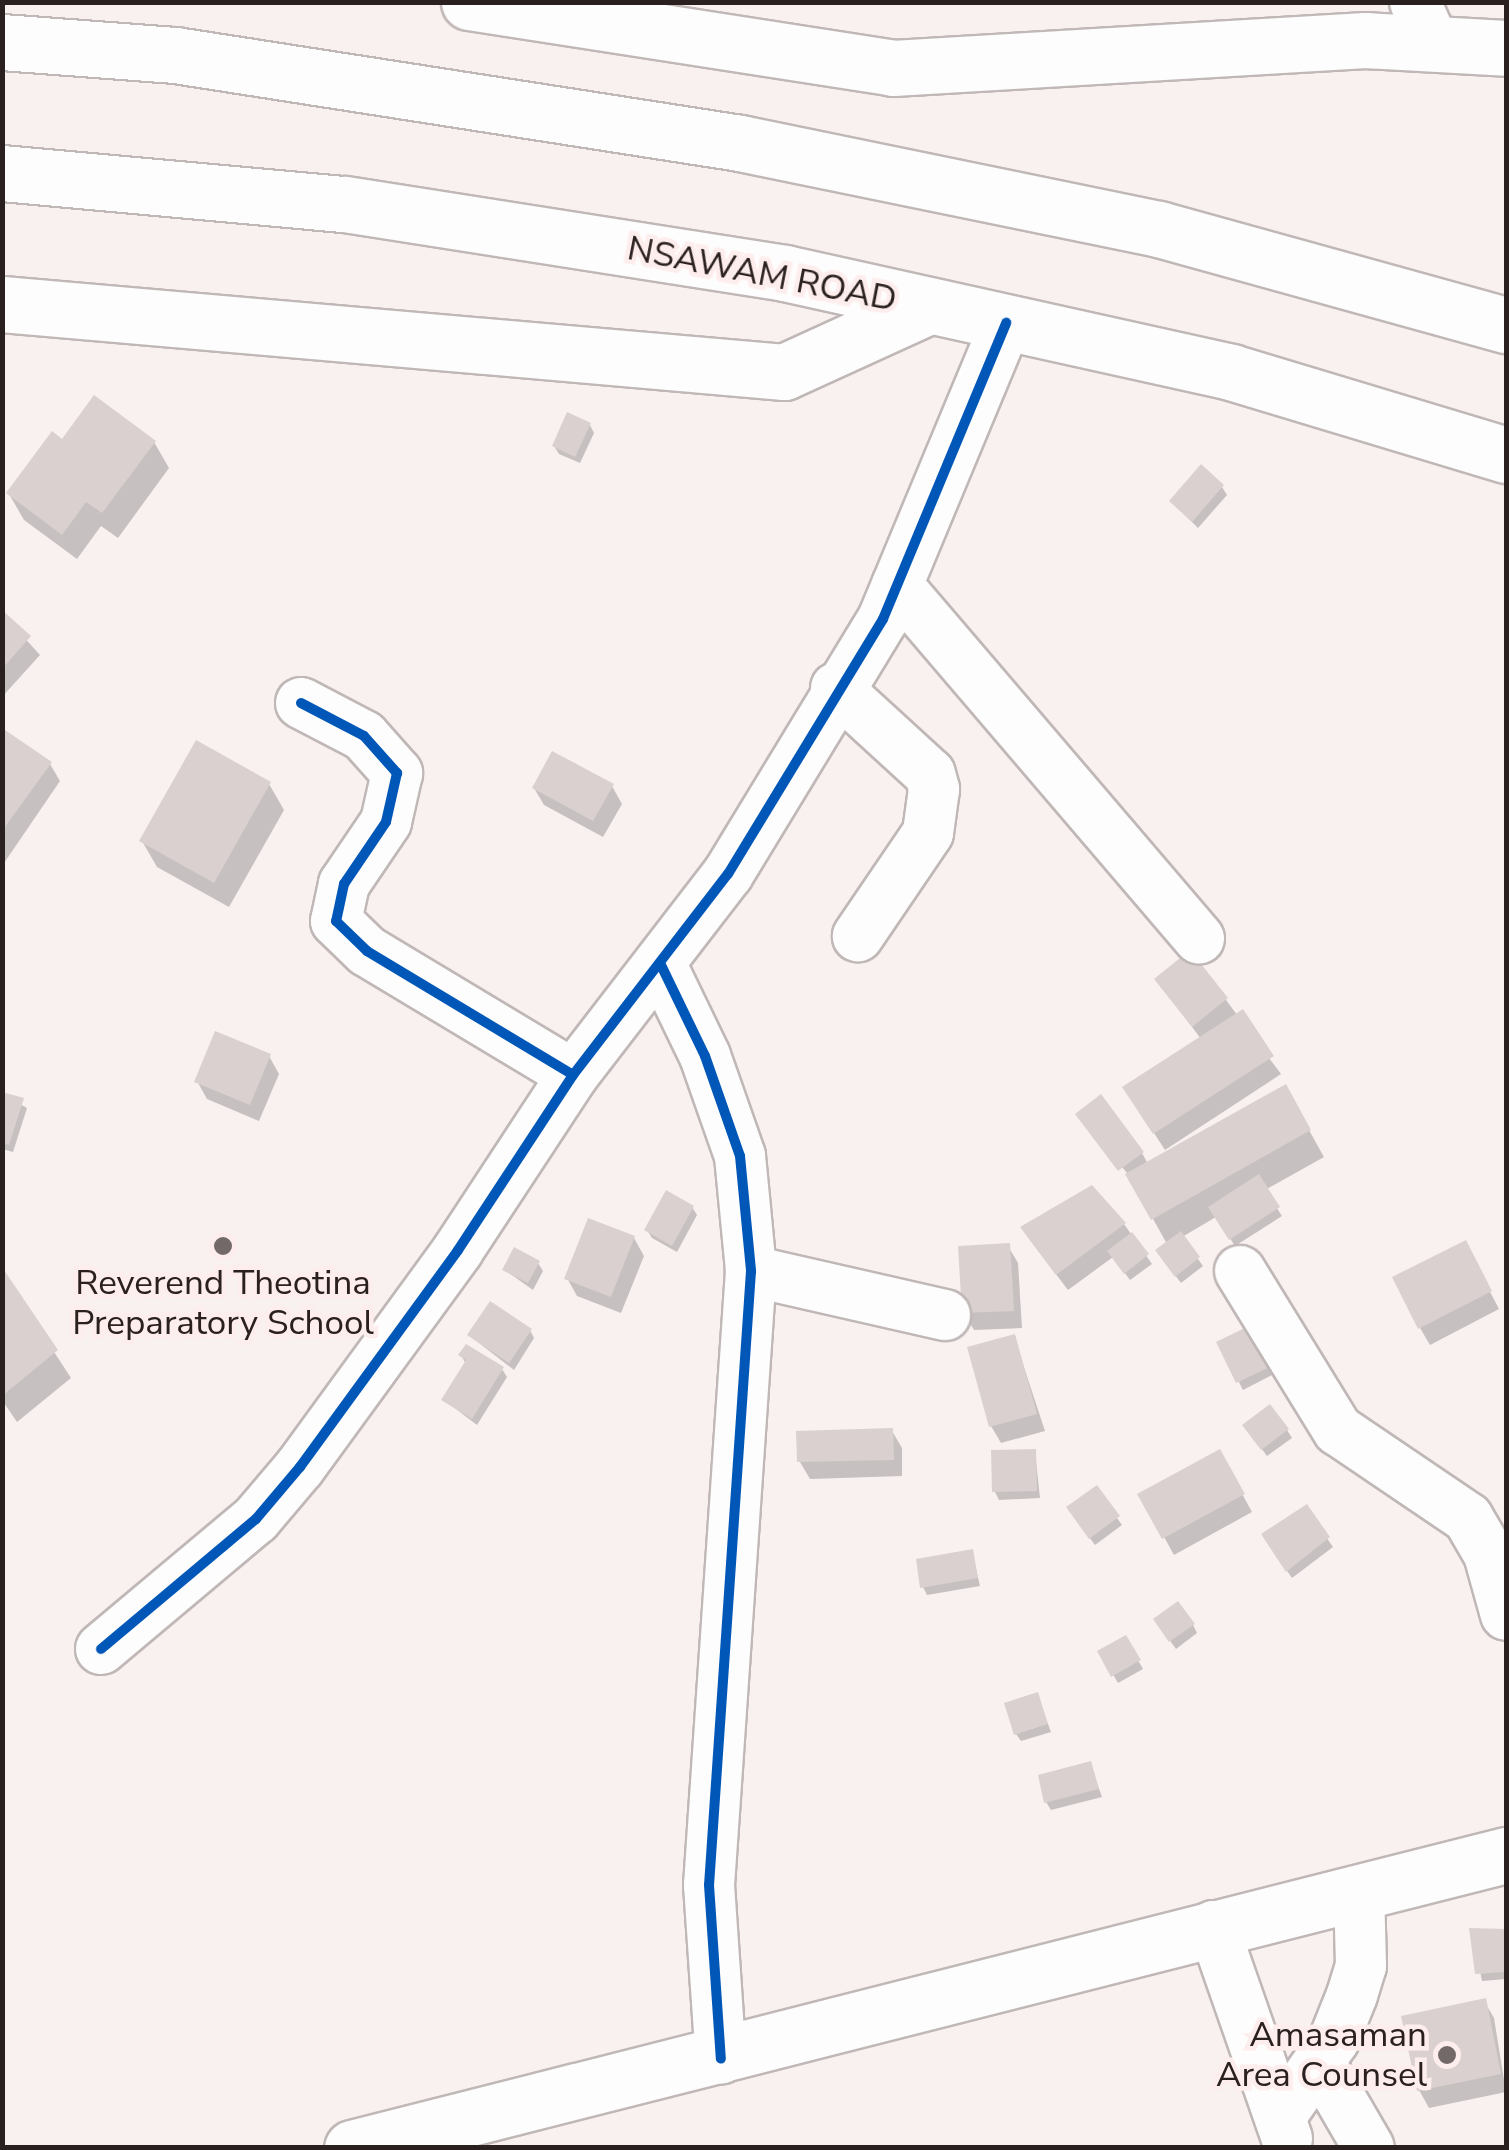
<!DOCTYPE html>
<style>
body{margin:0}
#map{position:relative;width:1509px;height:2150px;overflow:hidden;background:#f9f0f0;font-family:"Nunito Sans",sans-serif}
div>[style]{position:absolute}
.shadow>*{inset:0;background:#0003}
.building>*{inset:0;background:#d9d0cf}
.roads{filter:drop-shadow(2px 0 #c0b7b7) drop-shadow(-2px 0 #c0b7b7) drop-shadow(0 2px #c0b7b7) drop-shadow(0 -2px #c0b7b7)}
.minor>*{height:50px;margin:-25px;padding:0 25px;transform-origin:25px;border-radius:25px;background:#fefdfd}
.major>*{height:55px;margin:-27.5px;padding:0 27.5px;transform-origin:27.5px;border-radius:27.5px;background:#fefdfd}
.highway>*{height:55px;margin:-27.5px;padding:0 27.5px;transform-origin:27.5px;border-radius:27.5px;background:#fefdfd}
.cycleway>*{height:10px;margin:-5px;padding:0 5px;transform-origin:5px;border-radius:5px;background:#0057b8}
.dots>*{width:28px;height:28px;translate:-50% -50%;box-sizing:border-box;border:5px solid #fdedec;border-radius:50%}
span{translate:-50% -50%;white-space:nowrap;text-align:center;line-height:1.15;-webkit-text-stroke:9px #fdedec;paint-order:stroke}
.street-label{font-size:35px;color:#29201f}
.poi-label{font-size:35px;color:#29201f}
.right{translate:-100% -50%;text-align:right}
.frame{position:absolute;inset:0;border:5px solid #29201f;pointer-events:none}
</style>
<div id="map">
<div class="shadow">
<i style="clip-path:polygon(590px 425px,594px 433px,580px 463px,559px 454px,554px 446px)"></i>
<i style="clip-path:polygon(63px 442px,154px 442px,169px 468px,118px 538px,101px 526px,77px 559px,24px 520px,9px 494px)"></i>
<i style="clip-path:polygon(1222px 487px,1227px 495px,1198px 528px,1172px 502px)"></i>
<i style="clip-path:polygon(2px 613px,40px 655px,2px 697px)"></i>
<i style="clip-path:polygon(2px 731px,50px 764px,60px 781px,2px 866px)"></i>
<i style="clip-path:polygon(269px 784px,284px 810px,229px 907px,157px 867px,142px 841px)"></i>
<i style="clip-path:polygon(612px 786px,622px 804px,603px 837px,544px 805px,534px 788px)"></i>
<i style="clip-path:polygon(1157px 980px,1226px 1000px,1281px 1074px,1165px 1150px,1136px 1105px,1201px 1039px)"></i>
<i style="clip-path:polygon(269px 1056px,279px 1074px,259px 1121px,207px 1099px,197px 1081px)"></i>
<i style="clip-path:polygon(1285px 1087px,1324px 1157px,1265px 1190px,1282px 1216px,1235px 1246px,1216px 1217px,1182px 1237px,1203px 1266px,1181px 1283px,1163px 1259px,1167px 1244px,1128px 1174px,1083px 1122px,1142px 1153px,1148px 1164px)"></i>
<i style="clip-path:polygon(2px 1094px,27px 1108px,13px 1152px,2px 1149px)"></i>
<i style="clip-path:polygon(692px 1207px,697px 1215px,677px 1252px,652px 1238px,647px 1230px)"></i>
<i style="clip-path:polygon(1124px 1224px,1152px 1264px,1130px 1280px,1113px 1257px,1068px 1290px,1033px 1244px)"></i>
<i style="clip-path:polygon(634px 1238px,644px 1256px,621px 1313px,577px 1296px,567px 1278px)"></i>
<i style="clip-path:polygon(1008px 1246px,1018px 1263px,1022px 1328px,974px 1330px,964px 1313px)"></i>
<i style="clip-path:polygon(1474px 1261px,1499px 1309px,1430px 1345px,1420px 1328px)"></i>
<i style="clip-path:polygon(538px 1263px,543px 1271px,533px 1290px,505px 1270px)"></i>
<i style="clip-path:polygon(2px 1272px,71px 1378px,17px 1422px,2px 1400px)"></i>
<i style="clip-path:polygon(1248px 1329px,1272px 1375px,1243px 1390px,1219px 1343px)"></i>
<i style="clip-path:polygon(530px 1330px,534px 1338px,514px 1370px,470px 1336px)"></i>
<i style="clip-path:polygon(1014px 1337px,1045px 1431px,1001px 1443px,991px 1426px)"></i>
<i style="clip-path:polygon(461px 1355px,502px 1369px,507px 1377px,477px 1425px,444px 1400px,466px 1364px)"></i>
<i style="clip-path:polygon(1287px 1430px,1292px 1438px,1267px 1456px,1250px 1433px)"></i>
<i style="clip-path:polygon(892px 1431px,902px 1448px,902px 1476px,810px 1479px,800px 1462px)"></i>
<i style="clip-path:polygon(1035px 1451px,1040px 1498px,999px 1500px,995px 1492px)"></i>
<i style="clip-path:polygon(1219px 1452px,1252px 1512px,1174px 1555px,1141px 1495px)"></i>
<i style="clip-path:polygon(1306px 1508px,1333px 1547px,1292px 1578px,1268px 1543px)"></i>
<i style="clip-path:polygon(1073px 1515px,1117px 1518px,1122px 1525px,1095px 1545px)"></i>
<i style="clip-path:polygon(972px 1552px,980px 1586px,927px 1595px,923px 1587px)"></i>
<i style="clip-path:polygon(1193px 1625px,1197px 1633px,1176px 1649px,1161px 1628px)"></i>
<i style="clip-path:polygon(1125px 1638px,1143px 1669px,1118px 1683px,1100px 1652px)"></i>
<i style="clip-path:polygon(1037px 1695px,1051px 1732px,1021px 1741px,1016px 1734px)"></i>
<i style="clip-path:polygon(1090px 1764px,1102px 1797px,1051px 1810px,1046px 1802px)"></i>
<i style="clip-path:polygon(1472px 1930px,1506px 1931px,1506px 1979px,1482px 1981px)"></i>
<i style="clip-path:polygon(1484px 2001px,1494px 2018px,1506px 2092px,1429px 2108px,1419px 2090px)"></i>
</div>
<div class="building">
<i style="clip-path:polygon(94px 395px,156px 441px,102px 513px,86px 502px,62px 535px,6px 493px,52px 431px,62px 439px)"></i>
<i style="clip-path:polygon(567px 412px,591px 423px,575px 457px,552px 446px)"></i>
<i style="clip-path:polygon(1201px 464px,1224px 485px,1192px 522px,1169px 501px)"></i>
<i style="clip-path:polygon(2px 610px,31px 636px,2px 669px)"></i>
<i style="clip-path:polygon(2px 728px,52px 762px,2px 831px)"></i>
<i style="clip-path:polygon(196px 740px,271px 782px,214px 883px,139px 841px)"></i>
<i style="clip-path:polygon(552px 751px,614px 784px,593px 821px,532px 788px)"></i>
<i style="clip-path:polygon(1190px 950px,1228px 998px,1192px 1027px,1154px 979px)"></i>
<i style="clip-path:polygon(1243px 1009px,1274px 1056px,1153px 1134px,1122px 1087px)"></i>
<i style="clip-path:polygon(215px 1031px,271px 1054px,250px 1105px,194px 1082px)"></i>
<i style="clip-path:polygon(1286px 1084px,1311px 1130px,1151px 1220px,1125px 1174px)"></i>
<i style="clip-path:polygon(2px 1092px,24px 1098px,9px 1145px,2px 1143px)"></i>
<i style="clip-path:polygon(1101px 1094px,1144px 1152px,1118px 1171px,1075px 1114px)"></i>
<i style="clip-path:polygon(1259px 1174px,1280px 1207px,1229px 1240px,1208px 1207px)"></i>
<i style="clip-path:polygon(1092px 1185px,1126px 1223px,1056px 1275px,1020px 1227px)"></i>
<i style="clip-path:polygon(666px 1190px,694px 1206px,672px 1246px,644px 1230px)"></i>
<i style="clip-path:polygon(588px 1218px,635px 1236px,611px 1297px,564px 1279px)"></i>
<i style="clip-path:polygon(1181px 1231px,1200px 1257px,1175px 1277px,1155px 1250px)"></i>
<i style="clip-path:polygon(1132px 1232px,1149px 1254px,1124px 1274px,1107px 1251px)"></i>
<i style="clip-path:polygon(1466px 1240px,1492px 1291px,1418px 1329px,1392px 1277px)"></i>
<i style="clip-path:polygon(1010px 1243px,1014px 1311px,962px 1313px,958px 1246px)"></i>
<i style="clip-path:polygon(514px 1247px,540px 1261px,528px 1283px,502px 1270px)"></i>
<i style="clip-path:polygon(2px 1267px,58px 1350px,2px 1396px)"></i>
<i style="clip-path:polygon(490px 1301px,532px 1329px,509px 1363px,467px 1335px)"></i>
<i style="clip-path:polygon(1249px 1326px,1270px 1367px,1236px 1383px,1216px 1342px)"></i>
<i style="clip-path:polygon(1015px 1334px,1037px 1414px,989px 1427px,967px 1347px)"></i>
<i style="clip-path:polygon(466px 1344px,504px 1367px,472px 1419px,441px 1400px,466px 1360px,458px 1355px)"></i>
<i style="clip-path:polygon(1270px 1404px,1289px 1429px,1261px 1450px,1242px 1425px)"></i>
<i style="clip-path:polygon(893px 1428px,894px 1460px,797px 1462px,796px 1431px)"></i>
<i style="clip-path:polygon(1036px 1449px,1037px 1491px,992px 1492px,991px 1450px)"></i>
<i style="clip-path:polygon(1220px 1449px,1245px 1494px,1162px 1539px,1137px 1494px)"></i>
<i style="clip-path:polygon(1097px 1485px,1120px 1516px,1089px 1539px,1066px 1507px)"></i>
<i style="clip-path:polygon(1307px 1504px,1330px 1537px,1286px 1572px,1261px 1534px)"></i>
<i style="clip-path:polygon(973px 1549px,978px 1578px,920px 1588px,916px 1559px)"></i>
<i style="clip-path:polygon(1178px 1601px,1195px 1624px,1169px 1642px,1153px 1619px)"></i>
<i style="clip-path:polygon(1126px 1635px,1141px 1660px,1111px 1677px,1097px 1651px)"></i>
<i style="clip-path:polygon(1038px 1692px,1048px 1724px,1014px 1735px,1004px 1703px)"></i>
<i style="clip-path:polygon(1091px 1761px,1099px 1789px,1044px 1803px,1038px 1775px)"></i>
<i style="clip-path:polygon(1469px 1928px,1506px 1929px,1506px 1972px,1475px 1974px)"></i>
<i style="clip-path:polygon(1486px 1998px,1501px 2074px,1417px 2091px,1401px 2016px)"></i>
</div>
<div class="roads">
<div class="minor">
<i style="left:1415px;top:2px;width:46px;rotate:65.7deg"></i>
<i style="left:897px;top:585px;width:465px;rotate:49.5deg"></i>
<i style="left:836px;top:688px;width:127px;rotate:42.5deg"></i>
<i style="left:930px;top:774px;width:16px;rotate:75deg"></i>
<i style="left:934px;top:789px;width:44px;rotate:97.8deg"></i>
<i style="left:928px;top:833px;width:125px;rotate:124.2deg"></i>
<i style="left:301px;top:703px;width:71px;rotate:27.6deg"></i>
<i style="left:364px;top:736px;width:50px;rotate:48.3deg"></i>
<i style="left:397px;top:773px;width:50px;rotate:102.7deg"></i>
<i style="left:386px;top:822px;width:75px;rotate:124.1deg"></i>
<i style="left:344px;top:884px;width:38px;rotate:102deg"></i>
<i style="left:336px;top:921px;width:43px;rotate:44.1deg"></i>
<i style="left:367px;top:951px;width:240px;rotate:31deg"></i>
<i style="left:661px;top:965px;width:101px;rotate:64.2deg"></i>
<i style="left:705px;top:1056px;width:106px;rotate:70.7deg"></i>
<i style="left:740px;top:1156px;width:116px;rotate:84.5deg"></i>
<i style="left:751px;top:1271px;width:615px;rotate:93.91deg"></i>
<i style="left:709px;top:1885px;width:174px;rotate:86.1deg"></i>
<i style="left:751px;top:1271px;width:199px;rotate:12.8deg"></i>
<i style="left:1240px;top:1271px;width:187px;rotate:58.4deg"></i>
<i style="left:1338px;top:1430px;width:157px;rotate:34.1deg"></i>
<i style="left:1468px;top:1518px;width:42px;rotate:59.7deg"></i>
<i style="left:1489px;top:1554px;width:63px;rotate:74.4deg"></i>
<i style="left:101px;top:1649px;width:202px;rotate:-40deg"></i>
<i style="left:256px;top:1519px;width:68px;rotate:-49.8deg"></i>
<i style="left:300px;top:1467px;width:268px;rotate:-53.9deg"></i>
<i style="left:458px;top:1250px;width:209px;rotate:-56.7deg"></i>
<i style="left:573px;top:1075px;width:254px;rotate:-52.4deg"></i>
<i style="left:728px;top:874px;width:298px;rotate:-58.7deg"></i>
<i style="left:883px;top:619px;width:321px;rotate:-67.4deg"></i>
<i style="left:1213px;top:1926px;width:225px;rotate:70.8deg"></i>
<i style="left:1319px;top:2062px;width:99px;rotate:59.8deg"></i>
<i style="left:1280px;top:2117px;width:94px;rotate:-55deg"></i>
<i style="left:1334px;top:2040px;width:48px;rotate:-68.2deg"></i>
<i style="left:1352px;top:1995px;width:30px;rotate:-73deg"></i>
<i style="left:1361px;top:1966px;width:74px;rotate:-91.5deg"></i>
</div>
<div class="major">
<i style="left:469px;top:2px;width:429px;rotate:8.8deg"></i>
<i style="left:893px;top:68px;width:473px;rotate:-3.4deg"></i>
<i style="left:1365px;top:40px;width:141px;rotate:3.2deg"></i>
<i style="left:2px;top:304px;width:785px;rotate:4.97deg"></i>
<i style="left:784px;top:372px;width:159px;rotate:-24.5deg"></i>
<i style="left:352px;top:2148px;width:1191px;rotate:-14.25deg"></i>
</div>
<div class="highway">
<i style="left:2px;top:42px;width:173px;rotate:4.3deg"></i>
<i style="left:175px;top:55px;width:572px;rotate:8.85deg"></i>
<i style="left:740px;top:143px;width:428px;rotate:11.6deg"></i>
<i style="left:1159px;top:229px;width:360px;rotate:15.5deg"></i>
<i style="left:2px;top:173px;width:344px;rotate:5.2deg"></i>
<i style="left:345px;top:204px;width:445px;rotate:8.9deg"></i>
<i style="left:785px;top:273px;width:457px;rotate:12.5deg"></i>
<i style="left:1231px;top:372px;width:287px;rotate:16.8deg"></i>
</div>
</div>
<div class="cycleway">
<i style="left:301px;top:703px;width:71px;rotate:27.6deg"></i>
<i style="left:364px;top:736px;width:50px;rotate:48.3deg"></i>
<i style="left:397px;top:773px;width:50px;rotate:102.7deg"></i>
<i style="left:386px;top:822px;width:75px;rotate:124.1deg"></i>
<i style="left:344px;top:884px;width:38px;rotate:102deg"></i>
<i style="left:336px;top:921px;width:43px;rotate:44.1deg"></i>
<i style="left:367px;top:951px;width:240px;rotate:31deg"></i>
<i style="left:661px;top:965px;width:101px;rotate:64.2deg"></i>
<i style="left:705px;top:1056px;width:106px;rotate:70.7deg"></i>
<i style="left:740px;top:1156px;width:116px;rotate:84.5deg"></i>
<i style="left:751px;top:1271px;width:615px;rotate:93.91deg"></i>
<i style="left:709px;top:1885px;width:174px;rotate:86.1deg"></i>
<i style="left:101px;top:1649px;width:202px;rotate:-40deg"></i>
<i style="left:256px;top:1519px;width:68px;rotate:-49.8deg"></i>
<i style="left:300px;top:1467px;width:268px;rotate:-53.9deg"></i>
<i style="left:458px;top:1250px;width:209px;rotate:-56.7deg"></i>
<i style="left:573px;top:1075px;width:254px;rotate:-52.4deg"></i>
<i style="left:728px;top:874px;width:298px;rotate:-58.7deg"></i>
<i style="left:883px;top:619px;width:321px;rotate:-67.4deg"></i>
</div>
<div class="dots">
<i style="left:223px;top:1246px;background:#726968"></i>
<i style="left:1447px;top:2055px;background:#726968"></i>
</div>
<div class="street-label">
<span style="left:762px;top:274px;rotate:11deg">NSAWAM ROAD</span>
</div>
<div class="poi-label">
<span style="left:223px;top:1303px">Reverend Theotina<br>Preparatory School</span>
<span class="right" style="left:1427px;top:2055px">Amasaman<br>Area Counsel</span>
</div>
<div class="frame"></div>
</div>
